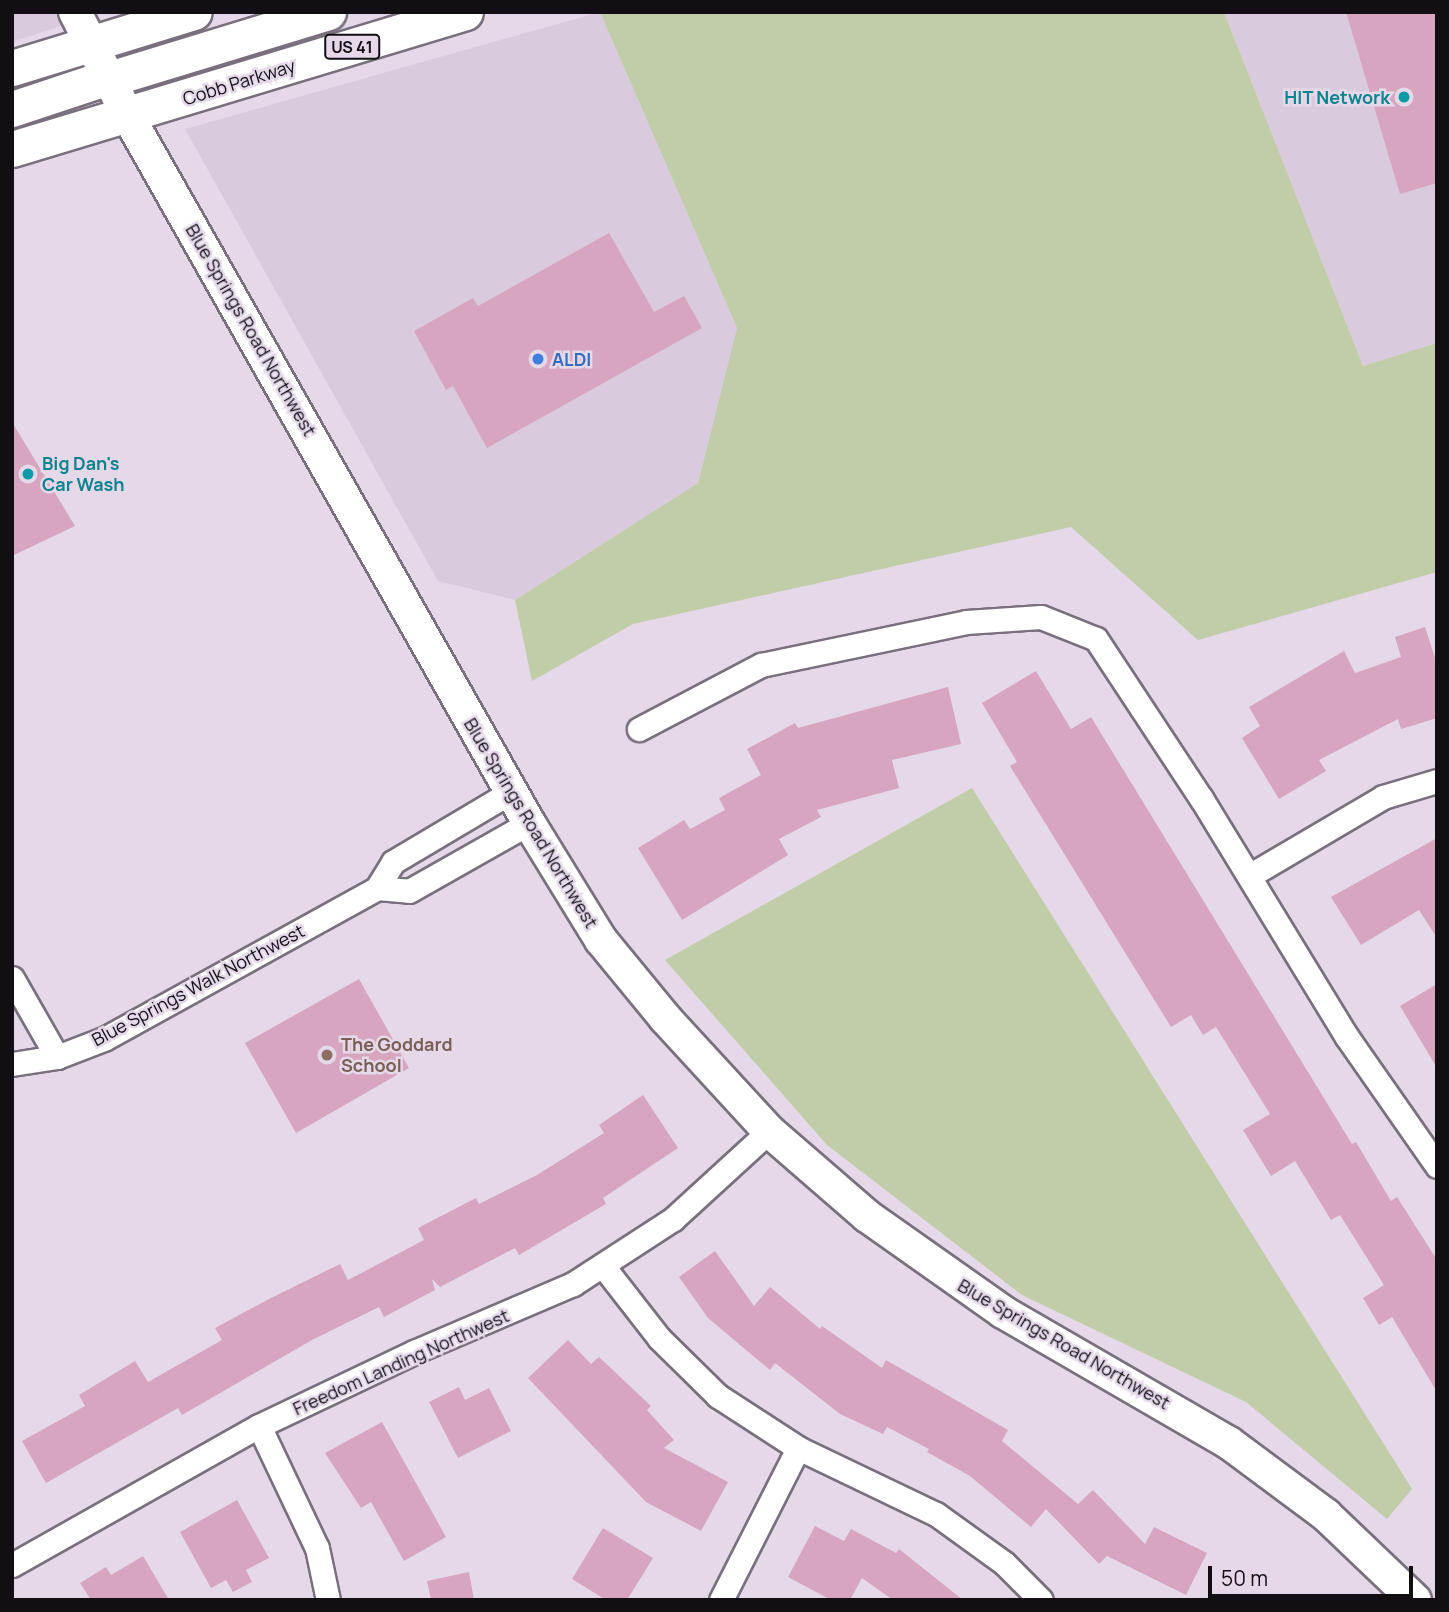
<!DOCTYPE html>
<style>
body{margin:0}
#map{position:relative;width:1449px;height:1612px;overflow:hidden;background:#e5d9e9;font-family:Manrope,sans-serif}
div>[style]{position:absolute}
.commercial>*{inset:0;background:#dacadd}
.green>*{inset:0;background:#c1cca9}
.building>*{inset:0;background:#d7a5bd}
.roads{filter:drop-shadow(2px 0 #796f7d) drop-shadow(-2px 0 #796f7d) drop-shadow(0 2px #796f7d) drop-shadow(0 -2px #796f7d)}
.street>*{height:23px;margin:-11.5px;padding:0 11.5px;transform-origin:11.5px;border-radius:11.5px;background:#fff}
.secondary>*{height:32px;margin:-16px;padding:0 16px;transform-origin:16px;border-radius:16px;background:#fff}
.primary>*{height:35px;margin:-17.5px;padding:0 17.5px;transform-origin:17.5px;border-radius:17.5px;background:#fff}
.dots>*{width:19px;height:19px;translate:-50% -50%;box-sizing:border-box;border:4px solid #e5d9e9;border-radius:50%}
span{translate:-50% -50%;white-space:nowrap;text-align:center;line-height:1.15;-webkit-text-stroke:5px #e5d9e9;paint-order:stroke}
.shield-label span{padding:2px 5px;background:#e5d9e9;border:2px solid;border-radius:5px;-webkit-text-stroke-width:0}
.shield-label{font-size:16px;color:#120e13;font-weight:700}
.street-label{font-size:18px;color:#120e13}
.culture-label{font-size:18px;color:#0d838f;font-weight:700}
.right{translate:-100% -50%;text-align:right}
.left{translate:0 -50%;text-align:left}
.shop-label{font-size:18px;color:#366cbe;font-weight:700}
.education-label{font-size:18px;color:#785e54;font-weight:700}
.frame{position:absolute;inset:0;border:14px solid #120e13;pointer-events:none}
.scale{position:absolute;left:1208px;top:1566px;width:205px;height:32px;box-sizing:border-box;border:4px solid #120e13;border-top:0;padding-left:9px;font-size:21px;line-height:24px;white-space:nowrap;color:#120e13;-webkit-text-stroke:5px #e5d9e9;paint-order:stroke}
</style>
<div id="map">
<div class="commercial">
<i style="clip-path:polygon(12px 12px,103px 12px,12px 42px)"></i>
<i style="clip-path:polygon(600px 12px,737px 328px,698px 483px,515px 600px,438px 581px,185px 129px)"></i>
<i style="clip-path:polygon(1224px 12px,1437px 12px,1437px 343px,1363px 366px)"></i>
</div>
<div class="green">
<i style="clip-path:polygon(600px 12px,1224px 12px,1363px 366px,1437px 343px,1437px 572px,1198px 640px,1071px 527px,633px 624px,532px 681px,515px 600px,698px 483px,737px 328px)"></i>
<i style="clip-path:polygon(972px 788px,1412px 1489px,1387px 1519px,1246px 1402px,1022px 1295px,827px 1145px,665px 960px)"></i>
</div>
<div class="building">
<i style="clip-path:polygon(1346px 12px,1437px 12px,1437px 183px,1400px 194px)"></i>
<i style="clip-path:polygon(609px 233px,654px 312px,684px 296px,702px 328px,487px 448px,453px 386px,446px 390px,414px 331px,473px 298px,478px 306px)"></i>
<i style="clip-path:polygon(12px 422px,75px 526px,12px 556px)"></i>
<i style="clip-path:polygon(1425px 627px,1437px 664px,1437px 718px,1401px 729px,1398px 719px,1319px 760px,1326px 771px,1279px 799px,1242px 738px,1260px 726px,1249px 707px,1344px 651px,1355px 673px,1401px 657px,1395px 637px)"></i>
<i style="clip-path:polygon(1036px 671px,1071px 729px,1091px 717px,1352px 1144px,1356px 1142px,1391px 1201px,1397px 1197px,1437px 1260px,1437px 1392px,1392px 1317px,1379px 1325px,1363px 1298px,1384px 1285px,1340px 1215px,1331px 1220px,1295px 1161px,1271px 1176px,1243px 1130px,1270px 1114px,1216px 1027px,1203px 1035px,1191px 1015px,1171px 1027px,1010px 766px,1017px 762px,982px 703px)"></i>
<i style="clip-path:polygon(948px 687px,961px 744px,892px 760px,899px 788px,817px 810px,821px 817px,779px 839px,788px 855px,682px 920px,638px 848px,684px 820px,690px 829px,725px 810px,719px 798px,761px 775px,747px 749px,795px 723px,798px 728px)"></i>
<i style="clip-path:polygon(1437px 838px,1437px 938px,1419px 910px,1361px 945px,1331px 897px)"></i>
<i style="clip-path:polygon(359px 979px,409px 1068px,296px 1133px,245px 1043px)"></i>
<i style="clip-path:polygon(1437px 984px,1437px 1068px,1400px 1006px)"></i>
<i style="clip-path:polygon(643px 1095px,678px 1148px,603px 1198px,606px 1204px,519px 1255px,515px 1248px,440px 1287px,432px 1279px,435px 1290px,384px 1317px,379px 1307px,312px 1340px,182px 1415px,178px 1408px,46px 1483px,22px 1441px,85px 1406px,79px 1395px,135px 1361px,148px 1382px,222px 1340px,215px 1328px,271px 1298px,340px 1264px,348px 1280px,424px 1240px,418px 1228px,476px 1198px,479px 1204px,537px 1175px,604px 1133px,599px 1125px)"></i>
<i style="clip-path:polygon(715px 1251px,754px 1306px,770px 1287px,820px 1329px,822px 1326px,882px 1368px,886px 1360px,1008px 1430px,1002px 1441px,1078px 1504px,1093px 1490px,1145px 1544px,1154px 1527px,1207px 1553px,1186px 1595px,1107px 1556px,1099px 1564px,1046px 1509px,1031px 1527px,970px 1476px,927px 1452px,929px 1449px,887px 1427px,883px 1434px,840px 1414px,775px 1363px,770px 1370px,708px 1318px,679px 1277px)"></i>
<i style="clip-path:polygon(568px 1340px,591px 1364px,599px 1357px,651px 1406px,647px 1410px,674px 1440px,664px 1448px,728px 1482px,701px 1531px,646px 1502px,528px 1378px)"></i>
<i style="clip-path:polygon(459px 1387px,465px 1400px,489px 1388px,511px 1431px,458px 1458px,429px 1402px)"></i>
<i style="clip-path:polygon(382px 1422px,446px 1537px,404px 1561px,371px 1502px,361px 1508px,325px 1453px)"></i>
<i style="clip-path:polygon(237px 1500px,269px 1558px,246px 1570px,252px 1582px,233px 1592px,226px 1580px,211px 1588px,180px 1532px)"></i>
<i style="clip-path:polygon(815px 1526px,844px 1541px,851px 1529px,896px 1553px,899px 1549px,963px 1600px,893px 1600px,862px 1578px,850px 1600px,831px 1600px,788px 1577px)"></i>
<i style="clip-path:polygon(603px 1528px,653px 1558px,627px 1600px,606px 1600px,572px 1579px)"></i>
<i style="clip-path:polygon(143px 1556px,169px 1600px,91px 1600px,80px 1583px,106px 1567px,111px 1575px)"></i>
<i style="clip-path:polygon(469px 1572px,474px 1600px,431px 1600px,427px 1581px)"></i>
</div>
<div class="roads">
<div class="street">
<i style="left:639px;top:729px;width:138px;rotate:-27.7deg"></i>
<i style="left:761px;top:665px;width:209px;rotate:-11.8deg"></i>
<i style="left:966px;top:622px;width:75px;rotate:-3.8deg"></i>
<i style="left:1041px;top:617px;width:59px;rotate:21.8deg"></i>
<i style="left:1096px;top:639px;width:191px;rotate:56.6deg"></i>
<i style="left:1201px;top:798px;width:280px;rotate:58.6deg"></i>
<i style="left:1347px;top:1037px;width:157px;rotate:55.1deg"></i>
<i style="left:1249px;top:876px;width:156px;rotate:-30.5deg"></i>
<i style="left:1383px;top:797px;width:56px;rotate:-16.5deg"></i>
<i style="left:377px;top:888px;width:32px;rotate:5deg"></i>
<i style="left:409px;top:891px;width:138px;rotate:-29.5deg"></i>
<i style="left:12px;top:978px;width:91px;rotate:60.3deg"></i>
<i style="left:12px;top:1064px;width:46px;rotate:-8.8deg"></i>
<i style="left:57px;top:1057px;width:50px;rotate:-21deg"></i>
<i style="left:104px;top:1039px;width:312px;rotate:-28.9deg"></i>
<i style="left:377px;top:888px;width:31px;rotate:-58deg"></i>
<i style="left:393px;top:862px;width:137px;rotate:-30.7deg"></i>
<i style="left:603px;top:1266px;width:91px;rotate:52.1deg"></i>
<i style="left:659px;top:1338px;width:83px;rotate:44.5deg"></i>
<i style="left:718px;top:1396px;width:95px;rotate:33deg"></i>
<i style="left:798px;top:1448px;width:153px;rotate:25.6deg"></i>
<i style="left:936px;top:1514px;width:84px;rotate:35.8deg"></i>
<i style="left:1004px;top:1563px;width:52px;rotate:45deg"></i>
<i style="left:259px;top:1426px;width:135px;rotate:64.6deg"></i>
<i style="left:317px;top:1548px;width:53px;rotate:78.1deg"></i>
<i style="left:12px;top:1565px;width:283px;rotate:-29.4deg"></i>
<i style="left:259px;top:1426px;width:172px;rotate:-25.5deg"></i>
<i style="left:414px;top:1352px;width:173px;rotate:-23.2deg"></i>
<i style="left:573px;top:1284px;width:119px;rotate:-33deg"></i>
<i style="left:673px;top:1219px;width:130px;rotate:-42.5deg"></i>
<i style="left:721px;top:1600px;width:170px;rotate:-63.1deg"></i>
</div>
<div class="secondary">
<i style="left:75px;top:12px;width:117px;rotate:63deg"></i>
<i style="left:128px;top:116px;width:813px;rotate:60.44deg"></i>
<i style="left:529px;top:823px;width:137px;rotate:58.4deg"></i>
<i style="left:601px;top:940px;width:101px;rotate:50.6deg"></i>
<i style="left:665px;top:1018px;width:154px;rotate:47.4deg"></i>
<i style="left:769px;top:1131px;width:130px;rotate:40.9deg"></i>
<i style="left:867px;top:1216px;width:166px;rotate:35.2deg"></i>
<i style="left:1003px;top:1312px;width:261px;rotate:30.1deg"></i>
<i style="left:1229px;top:1443px;width:121px;rotate:36.6deg"></i>
<i style="left:1326px;top:1515px;width:123px;rotate:43.7deg"></i>
</div>
<div class="primary">
<i style="left:12px;top:68px;width:190px;rotate:-17.1deg"></i>
<i style="left:109px;top:79px;width:229px;rotate:-17deg"></i>
<i style="left:12px;top:109px;width:101px;rotate:-18.4deg"></i>
<i style="left:12px;top:149px;width:473px;rotate:-16.8deg"></i>
</div>
</div>
<div class="dots">
<i style="left:1404px;top:97px;background:#0f9aa8"></i>
<i style="left:538px;top:359px;background:#3f7fe0"></i>
<i style="left:28px;top:474px;background:#0f9aa8"></i>
<i style="left:327px;top:1055px;background:#8d6e63"></i>
</div>
<div class="shield-label">
<span style="left:352px;top:47px">US 41</span>
</div>
<div class="street-label">
<span style="left:239px;top:82px;rotate:-17deg">Cobb Parkway</span>
<span style="left:251px;top:330px;rotate:60deg">Blue Springs Road Northwest</span>
<span style="left:531px;top:823px;rotate:59deg">Blue Springs Road Northwest</span>
<span style="left:198px;top:985px;rotate:-28deg">Blue Springs Walk Northwest</span>
<span style="left:1064px;top:1344px;rotate:30deg">Blue Springs Road Northwest</span>
<span style="left:401px;top:1362px;rotate:-24deg">Freedom Landing Northwest</span>
</div>
<div class="culture-label">
<span class="right" style="left:1390px;top:97px">HIT Network</span>
<span class="left" style="left:42px;top:474px">Big Dan's<br>Car Wash</span>
</div>
<div class="shop-label">
<span class="left" style="left:552px;top:359px">ALDI</span>
</div>
<div class="education-label">
<span class="left" style="left:341px;top:1055px">The Goddard<br>School</span>
</div>
<div class="frame"></div>
<div class="scale">50 m</div>
</div>
